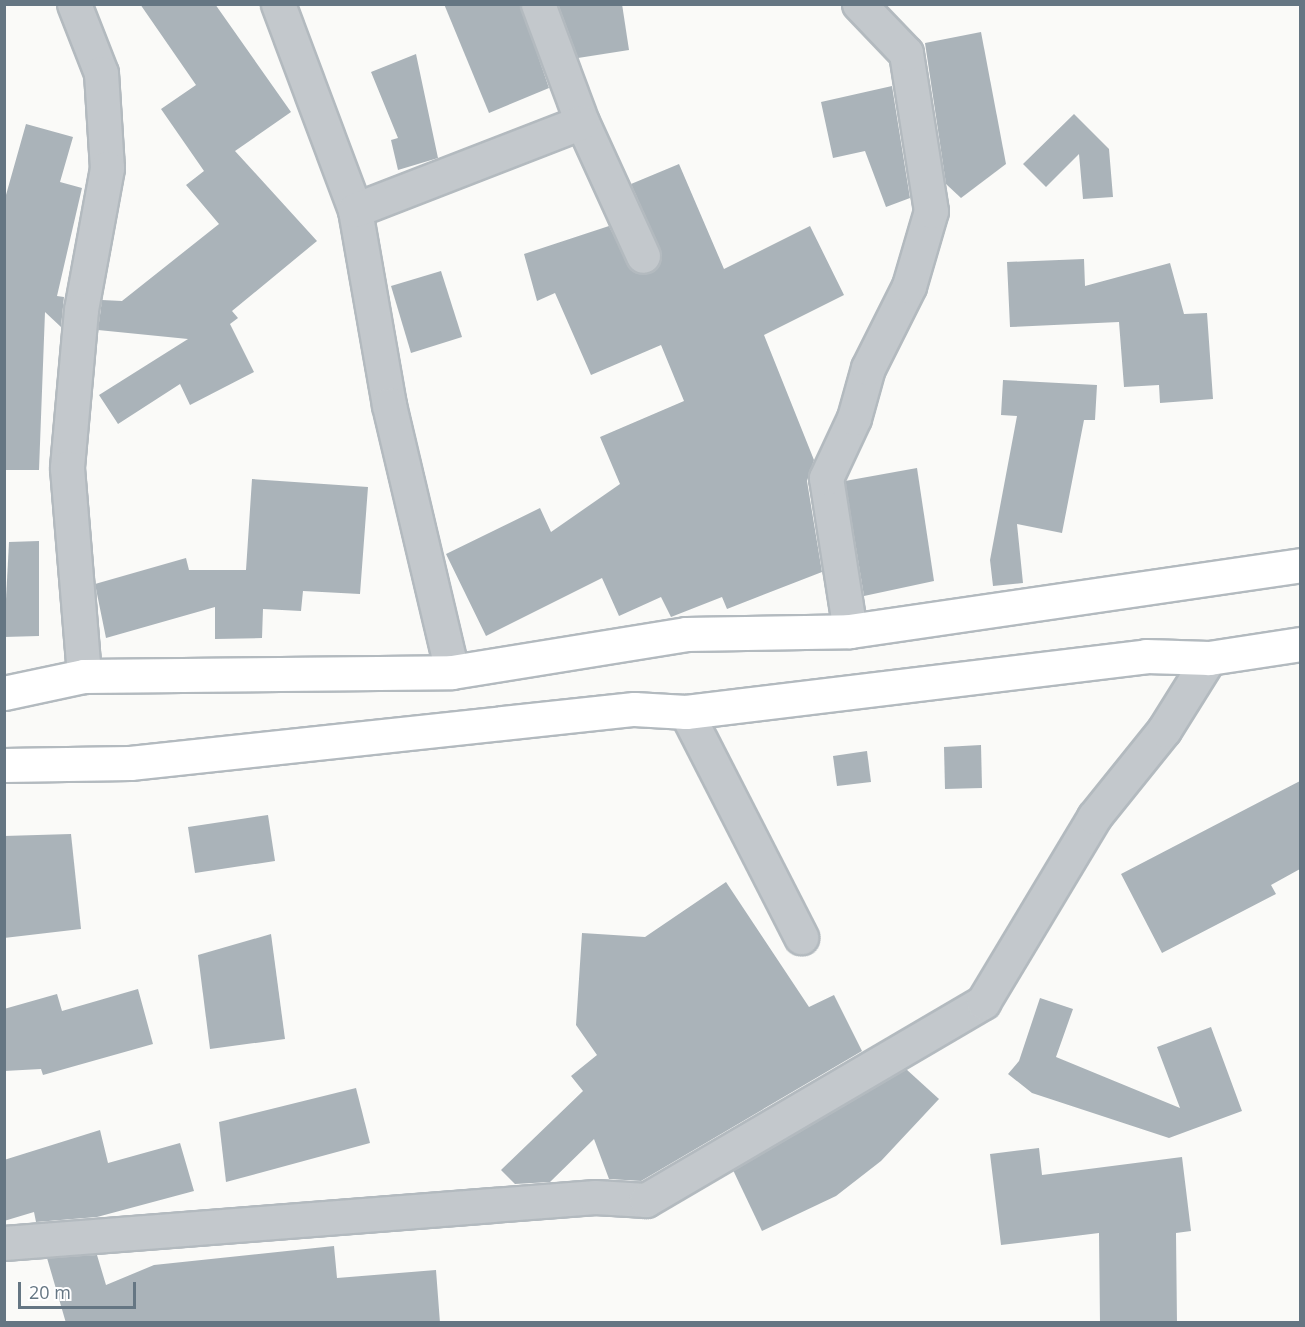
<!DOCTYPE html>
<style>
body{margin:0}
#map{position:relative;width:1305px;height:1327px;overflow:hidden;background:#fafaf8;font-family:"Open Sans",sans-serif}
div>[style]{position:absolute}
.building>*{inset:0;background:#aab3b9}
.roads{filter:drop-shadow(2px 0 #b3babf) drop-shadow(-2px 0 #b3babf) drop-shadow(0 2px #b3babf) drop-shadow(0 -2px #b3babf)}
.street>*{height:33px;margin:-16.5px;padding:0 16.5px;transform-origin:16.5px;border-radius:16.5px;background:#c3c8cc}
.secondary>*{height:33px;margin:-16.5px;padding:0 16.5px;transform-origin:16.5px;border-radius:16.5px;background:#fff}
span{translate:-50% -50%;white-space:nowrap;text-align:center;line-height:1.15;-webkit-text-stroke:6px #fff;paint-order:stroke}
.frame{position:absolute;inset:0;border:6px solid #657683;pointer-events:none}
.scale{position:absolute;left:18px;top:1282px;width:118px;height:27px;box-sizing:border-box;border:3px solid #657683;border-top:0;padding-left:8px;font-size:18px;line-height:21px;white-space:nowrap;color:#657683;-webkit-text-stroke:4px #fff;paint-order:stroke}
</style>
<div id="map">
<div class="building">
<i style="clip-path:polygon(140px 4px,215px 4px,291px 112px,235px 151px,317px 241px,232px 311px,238px 318px,230px 324px,254px 372px,190px 405px,180px 384px,118px 424px,99px 395px,188px 339px,98px 330px,102px 300px,122px 301px,219px 224px,186px 185px,204px 171px,161px 109px,196px 85px)"></i>
<i style="clip-path:polygon(444px 4px,520px 4px,549px 88px,489px 113px)"></i>
<i style="clip-path:polygon(558px 4px,622px 4px,629px 50px,578px 58px)"></i>
<i style="clip-path:polygon(981px 32px,1006px 164px,961px 198px,946px 184px,925px 43px)"></i>
<i style="clip-path:polygon(416px 54px,438px 158px,398px 170px,391px 140px,398px 138px,371px 72px)"></i>
<i style="clip-path:polygon(892px 86px,910px 198px,886px 207px,865px 151px,833px 158px,821px 102px)"></i>
<i style="clip-path:polygon(1074px 114px,1109px 149px,1113px 197px,1083px 199px,1079px 154px,1046px 187px,1023px 164px)"></i>
<i style="clip-path:polygon(26px 124px,73px 137px,60px 182px,82px 188px,57px 296px,64px 297px,61px 327px,45px 312px,39px 470px,4px 470px,4px 202px)"></i>
<i style="clip-path:polygon(679px 164px,724px 269px,810px 226px,844px 295px,764px 335px,814px 460px,807px 481px,822px 572px,727px 609px,722px 597px,671px 617px,661px 597px,619px 616px,602px 578px,486px 636px,446px 554px,540px 508px,551px 532px,620px 484px,600px 437px,684px 401px,661px 345px,591px 375px,555px 293px,537px 301px,524px 254px,609px 226px,632px 271px,651px 273px,662px 258px,660px 249px,631px 184px)"></i>
<i style="clip-path:polygon(1084px 259px,1085px 286px,1170px 263px,1184px 314px,1207px 313px,1213px 399px,1160px 403px,1159px 385px,1124px 387px,1119px 322px,1010px 327px,1007px 262px)"></i>
<i style="clip-path:polygon(441px 271px,462px 337px,411px 353px,391px 286px)"></i>
<i style="clip-path:polygon(1003px 380px,1097px 385px,1095px 420px,1084px 420px,1062px 533px,1017px 524px,1023px 583px,993px 586px,990px 560px,1017px 416px,1001px 415px)"></i>
<i style="clip-path:polygon(917px 468px,934px 581px,864px 596px,845px 481px)"></i>
<i style="clip-path:polygon(252px 479px,368px 487px,360px 594px,303px 591px,301px 611px,263px 609px,262px 638px,215px 639px,215px 607px,106px 638px,95px 584px,186px 558px,189px 570px,246px 570px)"></i>
<i style="clip-path:polygon(39px 541px,39px 636px,4px 637px,9px 542px)"></i>
<i style="clip-path:polygon(981px 745px,982px 788px,945px 789px,944px 747px)"></i>
<i style="clip-path:polygon(867px 751px,871px 782px,837px 786px,833px 756px)"></i>
<i style="clip-path:polygon(1300px 781px,1300px 869px,1271px 885px,1276px 894px,1162px 953px,1121px 874px)"></i>
<i style="clip-path:polygon(268px 815px,275px 861px,195px 873px,188px 827px)"></i>
<i style="clip-path:polygon(71px 834px,81px 929px,4px 938px,4px 836px)"></i>
<i style="clip-path:polygon(726px 882px,809px 1007px,834px 995px,862px 1051px,641px 1181px,609px 1179px,594px 1139px,550px 1182px,515px 1184px,501px 1170px,583px 1091px,571px 1076px,597px 1055px,576px 1025px,582px 933px,645px 937px)"></i>
<i style="clip-path:polygon(271px 934px,285px 1039px,210px 1049px,198px 955px)"></i>
<i style="clip-path:polygon(138px 989px,153px 1044px,43px 1075px,41px 1069px,4px 1071px,4px 1009px,57px 994px,62px 1011px)"></i>
<i style="clip-path:polygon(1040px 998px,1073px 1009px,1056px 1057px,1180px 1108px,1157px 1047px,1211px 1027px,1242px 1111px,1169px 1138px,1032px 1093px,1008px 1074px,1019px 1061px)"></i>
<i style="clip-path:polygon(906px 1069px,939px 1099px,881px 1161px,836px 1196px,762px 1231px,733px 1170px)"></i>
<i style="clip-path:polygon(356px 1088px,370px 1143px,226px 1182px,219px 1122px)"></i>
<i style="clip-path:polygon(100px 1130px,108px 1163px,180px 1143px,194px 1191px,97px 1217px,36px 1222px,34px 1212px,4px 1221px,4px 1160px)"></i>
<i style="clip-path:polygon(1039px 1148px,1042px 1175px,1182px 1157px,1191px 1231px,1176px 1233px,1177px 1323px,1100px 1323px,1099px 1233px,1001px 1245px,990px 1154px)"></i>
<i style="clip-path:polygon(334px 1246px,337px 1278px,436px 1270px,440px 1323px,66px 1323px,47px 1258px,97px 1255px,106px 1285px,154px 1265px)"></i>
</div>
<div class="roads">
<div class="street">
<i style="left:74px;top:4px;width:74px;rotate:68.6deg"></i>
<i style="left:101px;top:73px;width:95px;rotate:86.4deg"></i>
<i style="left:107px;top:168px;width:144px;rotate:100.4deg"></i>
<i style="left:81px;top:310px;width:159px;rotate:95.1deg"></i>
<i style="left:67px;top:468px;width:209px;rotate:85.3deg"></i>
<i style="left:278px;top:4px;width:220px;rotate:69.5deg"></i>
<i style="left:355px;top:210px;width:198px;rotate:80.1deg"></i>
<i style="left:389px;top:405px;width:274px;rotate:76.7deg"></i>
<i style="left:538px;top:4px;width:126px;rotate:69.6deg"></i>
<i style="left:582px;top:122px;width:147px;rotate:65.5deg"></i>
<i style="left:355px;top:210px;width:243px;rotate:-21.2deg"></i>
<i style="left:850px;top:631px;width:155px;rotate:-98.9deg"></i>
<i style="left:826px;top:478px;width:66px;rotate:-65deg"></i>
<i style="left:854px;top:418px;width:52px;rotate:-74.4deg"></i>
<i style="left:868px;top:368px;width:92px;rotate:-63.4deg"></i>
<i style="left:909px;top:286px;width:78px;rotate:-73.7deg"></i>
<i style="left:931px;top:211px;width:160px;rotate:-99deg"></i>
<i style="left:906px;top:53px;width:68px;rotate:-133.8deg"></i>
<i style="left:686px;top:712px;width:253px;rotate:62.9deg"></i>
<i style="left:4px;top:1243px;width:593px;rotate:-4.45deg"></i>
<i style="left:595px;top:1197px;width:51px;rotate:3.4deg"></i>
<i style="left:646px;top:1200px;width:391px;rotate:-30.4deg"></i>
<i style="left:983px;top:1002px;width:216px;rotate:-59deg"></i>
<i style="left:1094px;top:817px;width:112px;rotate:-51.2deg"></i>
<i style="left:1164px;top:730px;width:85px;rotate:-58deg"></i>
</div>
<div class="secondary">
<i style="left:4px;top:693px;width:82px;rotate:-12deg"></i>
<i style="left:84px;top:676px;width:368px;rotate:-0.6deg"></i>
<i style="left:452px;top:672px;width:237px;rotate:-9.2deg"></i>
<i style="left:686px;top:634px;width:164px;rotate:-1deg"></i>
<i style="left:850px;top:631px;width:455px;rotate:-8.3deg"></i>
<i style="left:4px;top:765px;width:126px;rotate:-0.9deg"></i>
<i style="left:130px;top:763px;width:507px;rotate:-6.12deg"></i>
<i style="left:634px;top:709px;width:52px;rotate:3.3deg"></i>
<i style="left:686px;top:712px;width:463px;rotate:-6.9deg"></i>
<i style="left:1146px;top:656px;width:63px;rotate:1.8deg"></i>
<i style="left:1209px;top:658px;width:92px;rotate:-8.7deg"></i>
</div>
</div>
<div class="frame"></div>
<div class="scale">20 m</div>
</div>
